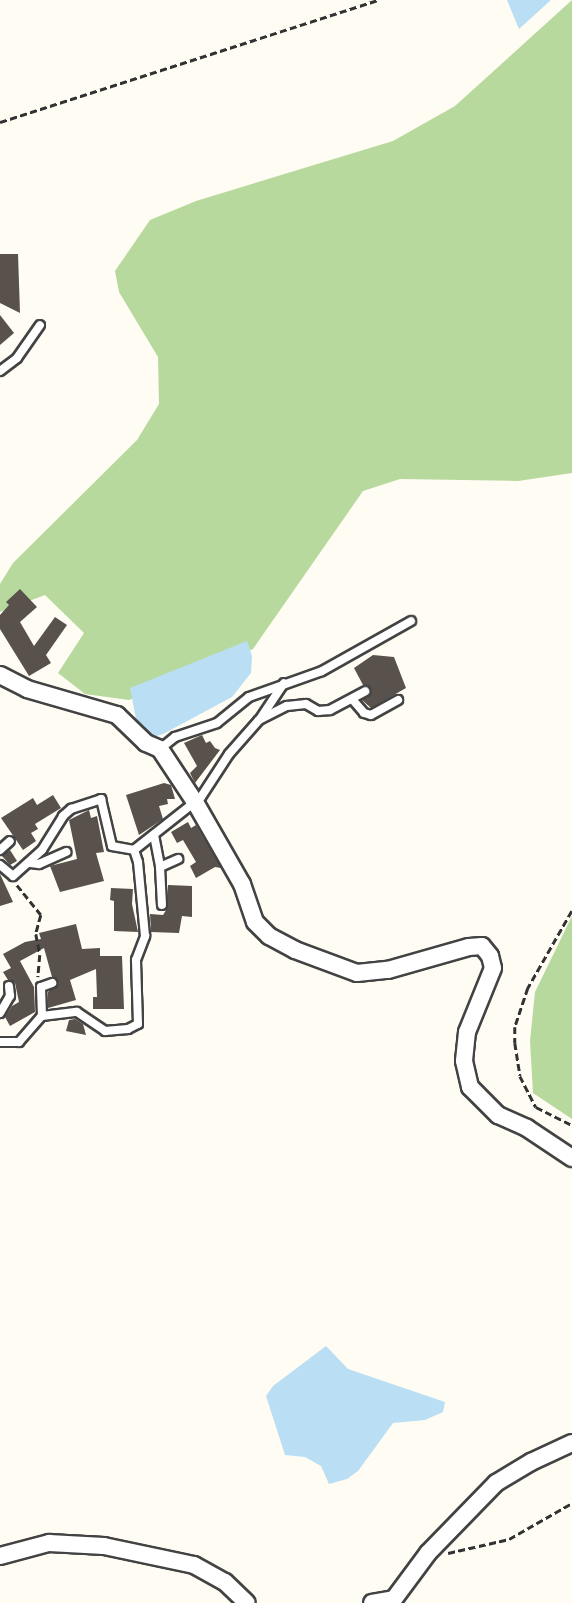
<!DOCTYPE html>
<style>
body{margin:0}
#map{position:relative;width:572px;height:1603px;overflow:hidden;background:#fefcf3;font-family:Georgia,serif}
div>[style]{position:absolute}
.forest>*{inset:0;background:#b8d99d}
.water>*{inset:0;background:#badef4}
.building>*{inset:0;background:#58514c}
.path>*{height:2.5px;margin-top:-1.25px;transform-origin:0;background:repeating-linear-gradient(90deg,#323232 0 7px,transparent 0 10.5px)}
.roads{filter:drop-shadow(2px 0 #434343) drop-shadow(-2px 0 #434343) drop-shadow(0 2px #434343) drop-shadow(0 -2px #434343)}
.service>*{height:8px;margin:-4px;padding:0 4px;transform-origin:4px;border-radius:4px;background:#fff}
.minor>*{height:16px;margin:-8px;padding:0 8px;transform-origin:8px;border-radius:8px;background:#fff}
span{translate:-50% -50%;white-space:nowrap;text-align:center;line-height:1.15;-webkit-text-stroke:7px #fff;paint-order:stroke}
</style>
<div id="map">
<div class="forest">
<i style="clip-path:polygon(572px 0,572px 473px,518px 481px,400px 479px,363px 491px,253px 649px,129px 700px,85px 694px,58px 673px,84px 633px,45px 595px,0 612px,0 584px,13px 563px,137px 440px,159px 404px,158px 357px,119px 292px,115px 271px,150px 220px,196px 201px,393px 141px,455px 106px)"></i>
<i style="clip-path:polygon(572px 916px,572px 1119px,533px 1093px,530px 1041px,535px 992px)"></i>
</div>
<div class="water">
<i style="clip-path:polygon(507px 0,551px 0,519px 29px)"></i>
<i style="clip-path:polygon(247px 641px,252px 656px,251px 673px,232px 697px,163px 734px,153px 737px,147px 734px,136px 719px,130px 688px)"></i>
<i style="clip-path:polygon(326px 1346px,348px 1369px,445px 1402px,443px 1412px,425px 1420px,393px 1423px,358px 1471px,347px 1479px,329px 1484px,321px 1466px,305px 1457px,285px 1455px,266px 1396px,273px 1386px)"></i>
</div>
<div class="building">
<i style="clip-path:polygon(0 254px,18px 254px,20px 313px,0 303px)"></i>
<i style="clip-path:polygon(0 315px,14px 333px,0 345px)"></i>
<i style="clip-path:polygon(20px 589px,37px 607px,20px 622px,34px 646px,55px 617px,67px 625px,46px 655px,51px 663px,29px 676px,0 629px,0 615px,9px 605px,6px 602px)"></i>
<i style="clip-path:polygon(373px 655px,394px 657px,406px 688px,371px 708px,362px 700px,370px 695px,371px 689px,363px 685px,354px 668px)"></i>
<i style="clip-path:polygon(202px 735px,206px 743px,210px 741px,215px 748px,220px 750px,195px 783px,190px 773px,197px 766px,184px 743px)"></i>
<i style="clip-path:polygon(164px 783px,171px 785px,175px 799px,167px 799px,168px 804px,159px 806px,163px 819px,139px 835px,126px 795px)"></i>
<i style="clip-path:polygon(53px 795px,61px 808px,35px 824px,38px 829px,31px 833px,36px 841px,23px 850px,1px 818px,33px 798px,37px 805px)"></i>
<i style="clip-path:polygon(89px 810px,91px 818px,97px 816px,104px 852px,96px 853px,104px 881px,60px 892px,50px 866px,77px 859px,69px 820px)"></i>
<i style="clip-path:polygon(188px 822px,191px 828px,196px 825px,221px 868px,215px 867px,196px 878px,190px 866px,196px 862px,183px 840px,177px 843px,171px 832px)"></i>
<i style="clip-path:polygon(10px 850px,17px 861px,10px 865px,2px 856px)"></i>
<i style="clip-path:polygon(0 874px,13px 902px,0 906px)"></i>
<i style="clip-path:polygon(168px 885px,192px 886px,192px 917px,182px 916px,179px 933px,151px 932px,150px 914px,163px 915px,168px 907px)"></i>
<i style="clip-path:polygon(111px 888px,133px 889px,132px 904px,138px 932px,114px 931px,114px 901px,110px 900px)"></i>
<i style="clip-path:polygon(76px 924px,82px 949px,100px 948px,100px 956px,122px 956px,124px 1009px,93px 1009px,93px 997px,97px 997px,96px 969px,70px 980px,76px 1000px,48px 1008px,48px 992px,58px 983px,52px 977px,44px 948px,20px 961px,34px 987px,35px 1012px,10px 1026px,5px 1017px,12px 1006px,19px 1002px,15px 983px,8px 980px,3px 972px,11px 968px,3px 954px,25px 942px,41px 939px,39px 933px)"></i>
<i style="clip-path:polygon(75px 1019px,83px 1024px,86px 1035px,66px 1031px,69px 1020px)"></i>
</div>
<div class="path">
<i style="left:0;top:122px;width:397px;rotate:-17.9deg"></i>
<i style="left:17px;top:885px;width:38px;rotate:51deg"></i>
<i style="left:41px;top:915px;width:20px;rotate:105deg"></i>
<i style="left:36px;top:934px;width:21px;rotate:79deg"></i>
<i style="left:40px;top:955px;width:22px;rotate:95deg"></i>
<i style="left:572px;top:911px;width:89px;rotate:119.7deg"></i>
<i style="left:528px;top:988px;width:41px;rotate:108.4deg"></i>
<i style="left:515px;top:1027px;width:16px;rotate:90deg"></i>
<i style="left:515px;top:1043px;width:33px;rotate:81deg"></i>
<i style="left:520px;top:1076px;width:35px;rotate:63deg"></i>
<i style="left:536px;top:1107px;width:40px;rotate:26.6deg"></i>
<i style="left:448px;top:1553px;width:63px;rotate:-12.9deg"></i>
<i style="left:509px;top:1539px;width:73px;rotate:-29.7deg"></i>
</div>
<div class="roads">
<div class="service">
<i style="left:0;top:371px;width:21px;rotate:-37deg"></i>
<i style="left:17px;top:358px;width:40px;rotate:-55.1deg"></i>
<i style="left:352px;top:699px;width:18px;rotate:49deg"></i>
<i style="left:364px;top:713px;width:7px;rotate:16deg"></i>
<i style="left:371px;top:715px;width:31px;rotate:-29deg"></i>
<i style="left:260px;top:719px;width:43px;rotate:-56.3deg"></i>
<i style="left:160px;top:749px;width:19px;rotate:-39deg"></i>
<i style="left:175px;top:737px;width:44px;rotate:-18.4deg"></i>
<i style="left:217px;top:723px;width:41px;rotate:-39.1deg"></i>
<i style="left:249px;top:697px;width:77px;rotate:-19.6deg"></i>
<i style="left:322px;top:671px;width:102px;rotate:-29.3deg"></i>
<i style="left:154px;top:835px;width:33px;rotate:79deg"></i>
<i style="left:160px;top:867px;width:38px;rotate:87deg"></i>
<i style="left:0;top:850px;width:13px;rotate:-42deg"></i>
<i style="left:30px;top:863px;width:9px;rotate:6deg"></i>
<i style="left:39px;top:864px;width:30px;rotate:-24deg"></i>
<i style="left:0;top:865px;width:17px;rotate:40deg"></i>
<i style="left:13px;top:876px;width:39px;rotate:-42deg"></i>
<i style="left:42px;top:850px;width:40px;rotate:-58deg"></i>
<i style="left:63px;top:816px;width:11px;rotate:-41deg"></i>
<i style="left:71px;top:809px;width:32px;rotate:-18deg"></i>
<i style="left:101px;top:799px;width:48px;rotate:76.8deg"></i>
<i style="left:112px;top:846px;width:22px;rotate:10deg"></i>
<i style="left:160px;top:867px;width:20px;rotate:-24deg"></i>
<i style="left:0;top:1013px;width:20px;rotate:-60deg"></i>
<i style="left:10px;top:996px;width:10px;rotate:-96deg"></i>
<i style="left:42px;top:1016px;width:29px;rotate:-92deg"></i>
<i style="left:41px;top:987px;width:12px;rotate:-20deg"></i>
<i style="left:0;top:1042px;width:19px"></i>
<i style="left:19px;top:1042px;width:35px;rotate:-49deg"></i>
<i style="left:42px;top:1016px;width:35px;rotate:-7deg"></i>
<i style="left:77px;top:1012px;width:34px;rotate:34deg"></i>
<i style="left:105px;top:1031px;width:23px;rotate:-5deg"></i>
<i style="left:128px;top:1029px;width:11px;rotate:-27deg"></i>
<i style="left:138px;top:1024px;width:64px;rotate:-91.8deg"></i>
<i style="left:136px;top:960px;width:26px;rotate:-69deg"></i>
<i style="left:145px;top:936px;width:74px;rotate:-95.4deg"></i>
<i style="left:138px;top:862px;width:13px;rotate:-108deg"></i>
<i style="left:134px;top:850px;width:85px;rotate:-38.3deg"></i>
<i style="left:201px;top:797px;width:51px;rotate:-56.9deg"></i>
<i style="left:229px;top:754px;width:45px;rotate:-48.6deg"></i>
<i style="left:259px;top:720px;width:31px;rotate:-27deg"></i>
<i style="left:287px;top:706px;width:19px;rotate:-6deg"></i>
<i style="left:306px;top:704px;width:14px;rotate:30deg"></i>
<i style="left:318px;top:711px;width:12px;rotate:-5deg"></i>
<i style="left:330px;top:710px;width:40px;rotate:-28deg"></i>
</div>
<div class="minor">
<i style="left:0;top:675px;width:30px;rotate:27deg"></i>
<i style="left:27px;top:689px;width:94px;rotate:16.1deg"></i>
<i style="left:117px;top:715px;width:40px;rotate:44deg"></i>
<i style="left:146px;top:743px;width:15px;rotate:23deg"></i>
<i style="left:160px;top:749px;width:64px;rotate:56.6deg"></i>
<i style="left:195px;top:802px;width:95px;rotate:60.2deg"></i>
<i style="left:242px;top:884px;width:40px;rotate:71.1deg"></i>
<i style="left:255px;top:922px;width:20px;rotate:45deg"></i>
<i style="left:269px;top:936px;width:30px;rotate:28deg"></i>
<i style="left:295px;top:950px;width:66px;rotate:20.4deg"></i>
<i style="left:357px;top:973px;width:31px;rotate:-6deg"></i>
<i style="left:388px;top:970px;width:84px;rotate:-15.9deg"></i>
<i style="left:469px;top:947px;width:13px;rotate:-4deg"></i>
<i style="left:482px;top:946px;width:13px;rotate:51deg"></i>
<i style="left:490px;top:956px;width:12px;rotate:76deg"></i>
<i style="left:493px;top:968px;width:69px;rotate:112.1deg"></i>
<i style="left:467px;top:1032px;width:29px;rotate:96deg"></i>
<i style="left:464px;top:1061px;width:27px;rotate:77deg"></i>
<i style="left:470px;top:1087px;width:40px;rotate:45deg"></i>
<i style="left:498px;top:1115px;width:32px;rotate:24deg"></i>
<i style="left:527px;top:1128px;width:54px;rotate:33.7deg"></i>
<i style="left:0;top:1556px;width:51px;rotate:-14.9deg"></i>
<i style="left:49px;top:1543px;width:55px;rotate:3.1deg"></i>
<i style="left:104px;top:1546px;width:92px;rotate:11.9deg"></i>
<i style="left:194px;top:1565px;width:35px;rotate:29deg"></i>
<i style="left:225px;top:1582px;width:30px;rotate:44deg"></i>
<i style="left:372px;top:1603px;width:22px;rotate:-10deg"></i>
<i style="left:394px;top:1599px;width:57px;rotate:-53.5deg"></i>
<i style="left:428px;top:1553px;width:98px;rotate:-45.8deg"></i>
<i style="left:496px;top:1483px;width:41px;rotate:-31deg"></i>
<i style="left:531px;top:1462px;width:45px;rotate:-24.9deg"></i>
</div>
</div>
</div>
